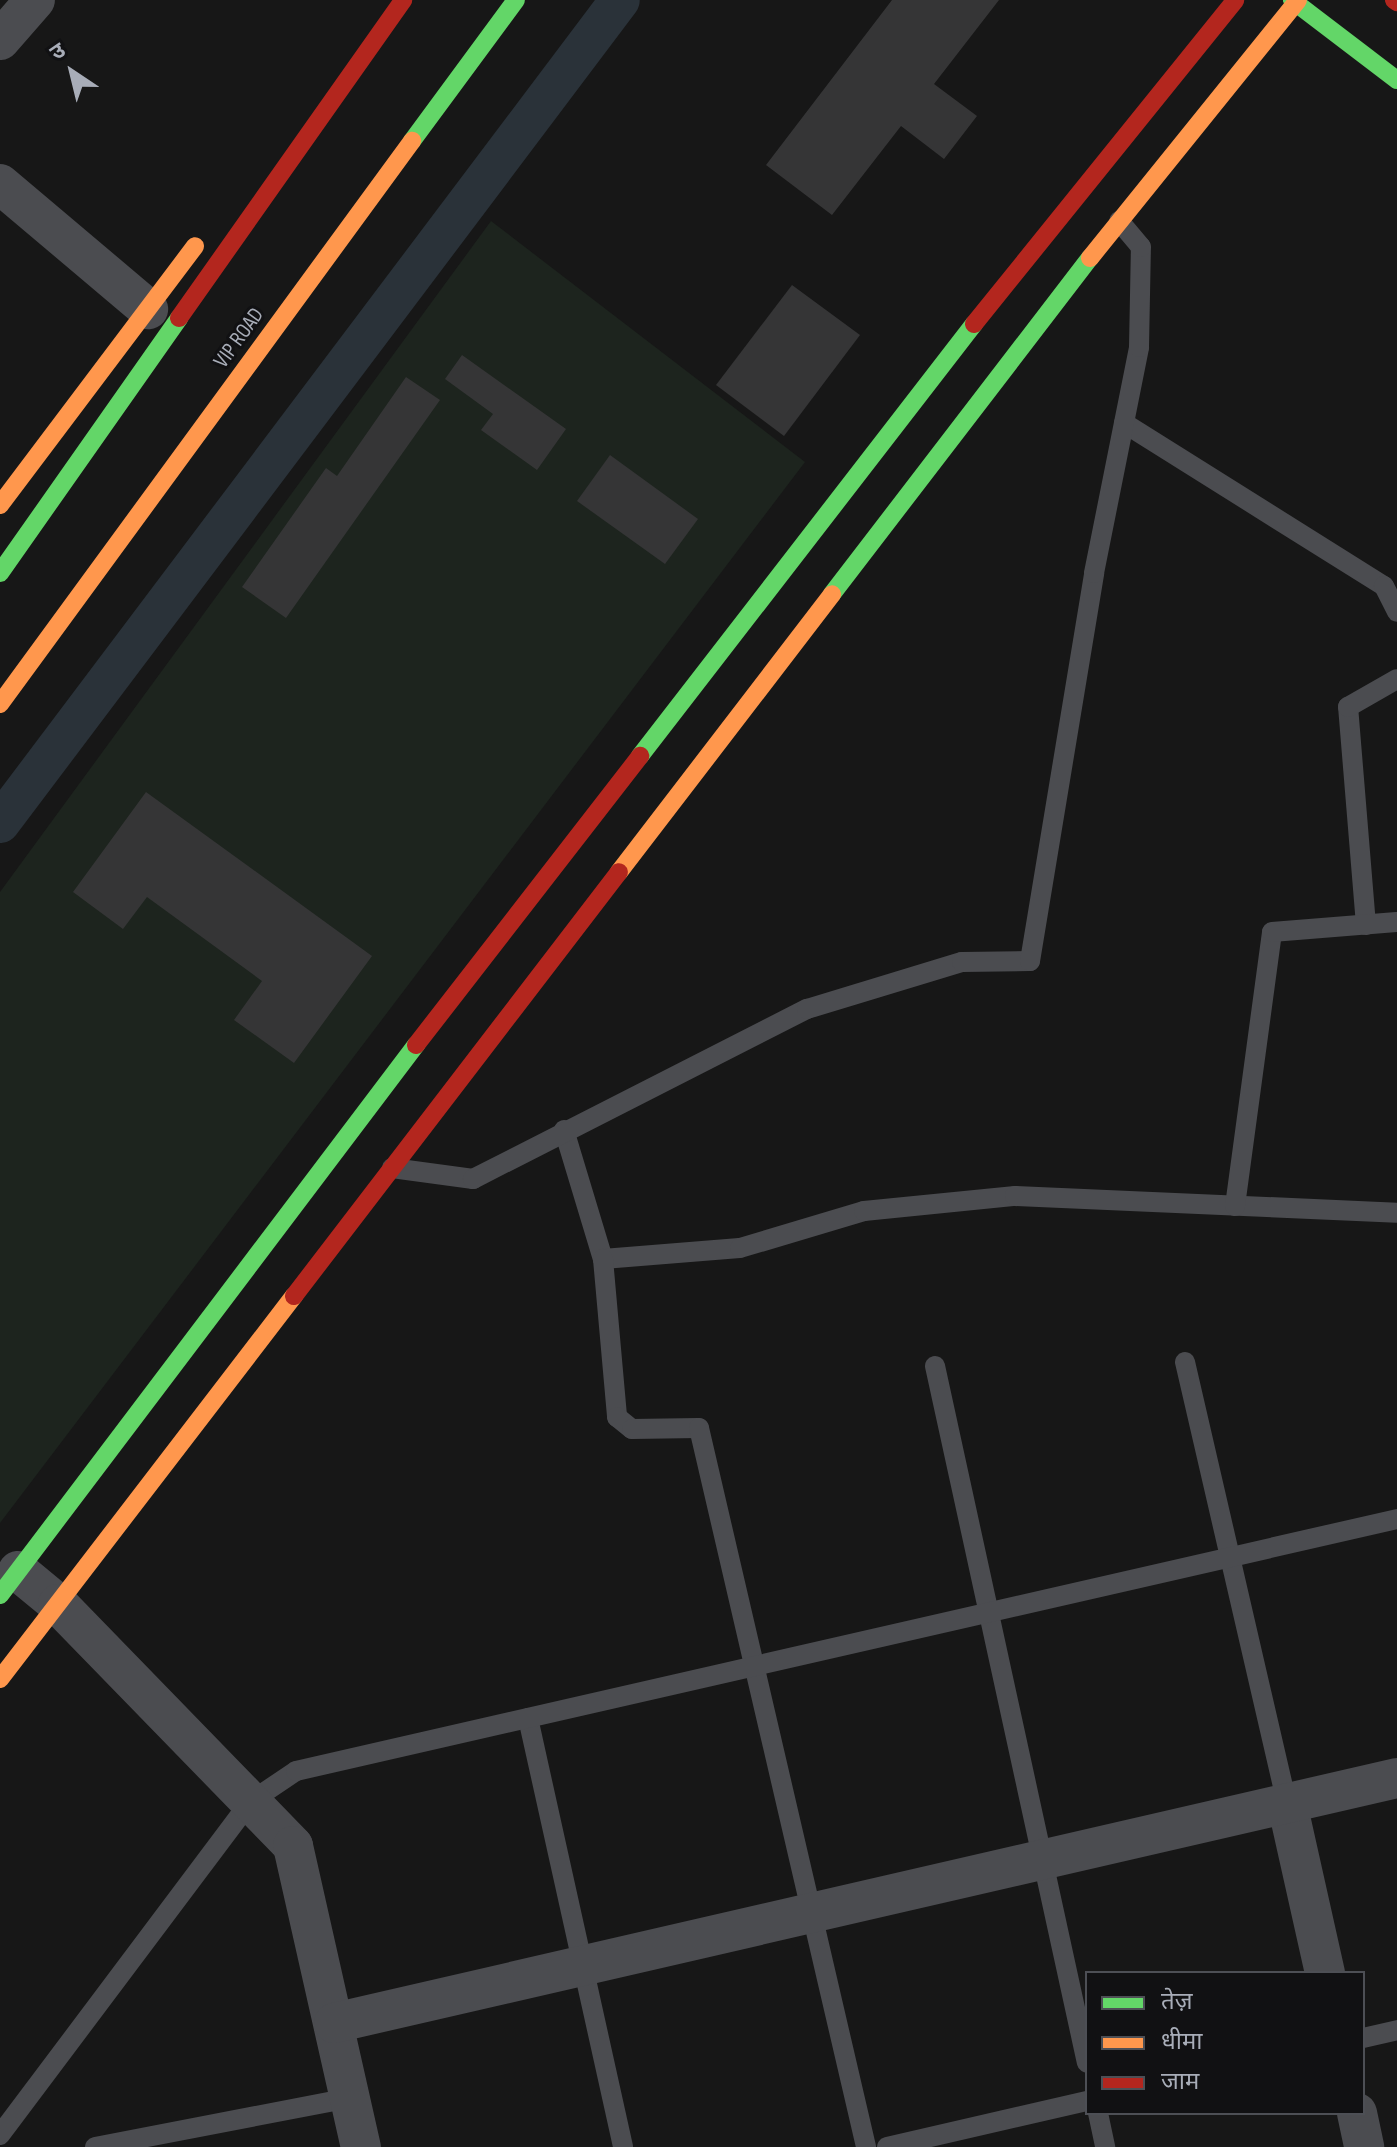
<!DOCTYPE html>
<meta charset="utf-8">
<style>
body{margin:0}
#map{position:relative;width:1397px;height:2147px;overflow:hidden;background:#171717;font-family:"Sofia Sans Condensed","Noto Sans Devanagari",sans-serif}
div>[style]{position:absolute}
.green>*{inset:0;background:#1d241e}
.canal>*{height:40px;margin:-20px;padding:0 20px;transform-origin:20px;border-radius:20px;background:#2a3239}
.building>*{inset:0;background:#353536}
.lane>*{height:20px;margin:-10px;padding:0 10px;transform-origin:10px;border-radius:10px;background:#4b4c50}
.street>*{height:40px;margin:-20px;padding:0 20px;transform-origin:20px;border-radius:20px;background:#4b4c50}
.fast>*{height:18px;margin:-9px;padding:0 9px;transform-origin:9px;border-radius:9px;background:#63d668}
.slow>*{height:18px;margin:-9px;padding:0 9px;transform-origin:9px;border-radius:9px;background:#ff974d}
.jam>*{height:18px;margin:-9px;padding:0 9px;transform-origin:9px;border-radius:9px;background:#b3261e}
span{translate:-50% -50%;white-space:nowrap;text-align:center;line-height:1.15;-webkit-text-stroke:6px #111113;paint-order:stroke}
.street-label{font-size:22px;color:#a8adb8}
.legend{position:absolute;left:1085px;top:1971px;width:280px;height:144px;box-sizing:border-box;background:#111113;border:2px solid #4d4f55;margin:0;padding:10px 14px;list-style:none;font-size:24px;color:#a8adb8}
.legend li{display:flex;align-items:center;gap:16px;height:40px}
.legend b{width:40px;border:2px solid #4d4f55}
.north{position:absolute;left:32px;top:32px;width:80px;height:80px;-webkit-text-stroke:6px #111113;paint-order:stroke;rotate:325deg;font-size:22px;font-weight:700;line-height:32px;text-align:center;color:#a8adb8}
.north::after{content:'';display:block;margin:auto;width:28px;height:36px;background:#a8adb8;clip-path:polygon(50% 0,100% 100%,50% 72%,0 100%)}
</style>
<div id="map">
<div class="green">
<i style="clip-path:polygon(491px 221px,805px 462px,0 1523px,0 892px)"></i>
</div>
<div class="canal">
<i style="left:0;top:823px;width:1030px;rotate:-53.01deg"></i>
</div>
<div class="building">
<i style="clip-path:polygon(892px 0,999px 0,934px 84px,977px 116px,944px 159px,901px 126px,832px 215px,766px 165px)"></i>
<i style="clip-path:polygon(792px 285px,860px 335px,784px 436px,716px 385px)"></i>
<i style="clip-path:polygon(462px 355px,566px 429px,537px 470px,481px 430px,493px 414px,445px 379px)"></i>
<i style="clip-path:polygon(406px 377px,440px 400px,286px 618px,242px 587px,326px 468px,337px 476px)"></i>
<i style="clip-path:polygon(610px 455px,698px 519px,665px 564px,577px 501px)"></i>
<i style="clip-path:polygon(146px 792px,372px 956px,294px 1063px,234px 1020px,262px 981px,147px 897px,123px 929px,73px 892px)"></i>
</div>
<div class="lane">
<i style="left:1124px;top:423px;width:307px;rotate:32.1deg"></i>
<i style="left:1384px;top:586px;width:29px;rotate:63deg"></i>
<i style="left:1366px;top:925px;width:219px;rotate:-94.7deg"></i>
<i style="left:1348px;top:707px;width:56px;rotate:-29.7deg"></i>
<i style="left:564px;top:1130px;width:135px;rotate:73.2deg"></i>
<i style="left:603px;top:1259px;width:137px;rotate:-4.6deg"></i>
<i style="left:740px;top:1248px;width:129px;rotate:-16.6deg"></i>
<i style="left:864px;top:1211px;width:152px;rotate:-5.7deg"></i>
<i style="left:1015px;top:1196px;width:382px;rotate:2.5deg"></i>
<i style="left:392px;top:1168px;width:82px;rotate:7.7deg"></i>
<i style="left:473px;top:1179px;width:375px;rotate:-27deg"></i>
<i style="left:807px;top:1009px;width:162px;rotate:-16.9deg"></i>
<i style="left:962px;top:962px;width:68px;rotate:-0.8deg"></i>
<i style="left:1030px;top:961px;width:393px;rotate:-80.6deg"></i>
<i style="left:1094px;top:573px;width:230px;rotate:-78.7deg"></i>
<i style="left:1139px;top:347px;width:100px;rotate:-88.9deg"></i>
<i style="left:1141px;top:247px;width:34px;rotate:-130deg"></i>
<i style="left:1235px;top:1206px;width:276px;rotate:-82.3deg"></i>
<i style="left:1272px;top:932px;width:125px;rotate:-4.6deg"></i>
<i style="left:603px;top:1259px;width:159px;rotate:84.9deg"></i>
<i style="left:617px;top:1417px;width:19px;rotate:39deg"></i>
<i style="left:632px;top:1429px;width:67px;rotate:-0.9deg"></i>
<i style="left:699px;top:1428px;width:738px;rotate:76.92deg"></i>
<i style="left:1185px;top:1362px;width:453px;rotate:77deg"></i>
<i style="left:935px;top:1366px;width:713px;rotate:77.7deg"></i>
<i style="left:528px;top:1718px;width:439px;rotate:77.5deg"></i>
<i style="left:1363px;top:2038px;width:35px;rotate:-13deg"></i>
<i style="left:1098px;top:2113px;width:35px;rotate:78deg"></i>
<i style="left:0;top:2135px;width:416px;rotate:-53.1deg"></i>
<i style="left:250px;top:1802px;width:55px;rotate:-34deg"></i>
<i style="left:296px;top:1771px;width:1129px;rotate:-12.89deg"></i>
<i style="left:95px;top:2147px;width:260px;rotate:-10.9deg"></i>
<i style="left:887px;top:2147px;width:205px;rotate:-13deg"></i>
</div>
<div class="street">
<i style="left:0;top:40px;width:53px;rotate:-48.8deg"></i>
<i style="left:0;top:184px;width:194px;rotate:40.2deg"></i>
<i style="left:18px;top:1571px;width:52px;rotate:39.5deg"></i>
<i style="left:58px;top:1604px;width:337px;rotate:45.8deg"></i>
<i style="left:293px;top:1846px;width:309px;rotate:77.3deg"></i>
<i style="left:1287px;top:1803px;width:174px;rotate:77.4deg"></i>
<i style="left:334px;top:2023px;width:1091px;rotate:-12.98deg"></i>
<i style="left:1357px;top:2113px;width:35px;rotate:78deg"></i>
</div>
<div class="fast">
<i style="left:1292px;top:0;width:132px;rotate:37.3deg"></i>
<i style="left:412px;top:141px;width:175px;rotate:-53.6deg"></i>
<i style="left:0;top:573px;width:312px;rotate:-54.9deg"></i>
<i style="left:832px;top:594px;width:424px;rotate:-52.5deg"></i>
<i style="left:640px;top:756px;width:546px;rotate:-52.29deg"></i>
<i style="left:0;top:1595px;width:690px;rotate:-52.9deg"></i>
</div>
<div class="slow">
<i style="left:1090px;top:258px;width:331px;rotate:-51.1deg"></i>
<i style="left:0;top:505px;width:324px;rotate:-53deg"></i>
<i style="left:0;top:704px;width:698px;rotate:-53.8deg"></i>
<i style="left:619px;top:872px;width:350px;rotate:-52.5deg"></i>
<i style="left:0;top:1679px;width:483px;rotate:-52.5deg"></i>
</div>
<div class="jam">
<i style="left:1394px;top:0;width:4px;rotate:34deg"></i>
<i style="left:179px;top:318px;width:389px;rotate:-54.8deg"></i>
<i style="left:974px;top:324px;width:416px;rotate:-51.1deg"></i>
<i style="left:416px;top:1045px;width:366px;rotate:-52.2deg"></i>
<i style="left:294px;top:1296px;width:534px;rotate:-52.53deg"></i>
</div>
<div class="street-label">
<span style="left:239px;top:338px;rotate:-54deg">VIP ROAD</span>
</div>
<ul class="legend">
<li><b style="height:10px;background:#63d668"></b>तेज़</li>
<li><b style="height:10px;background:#ff974d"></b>धीमा</li>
<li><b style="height:10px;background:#b3261e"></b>जाम</li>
</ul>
<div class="north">उ</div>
</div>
